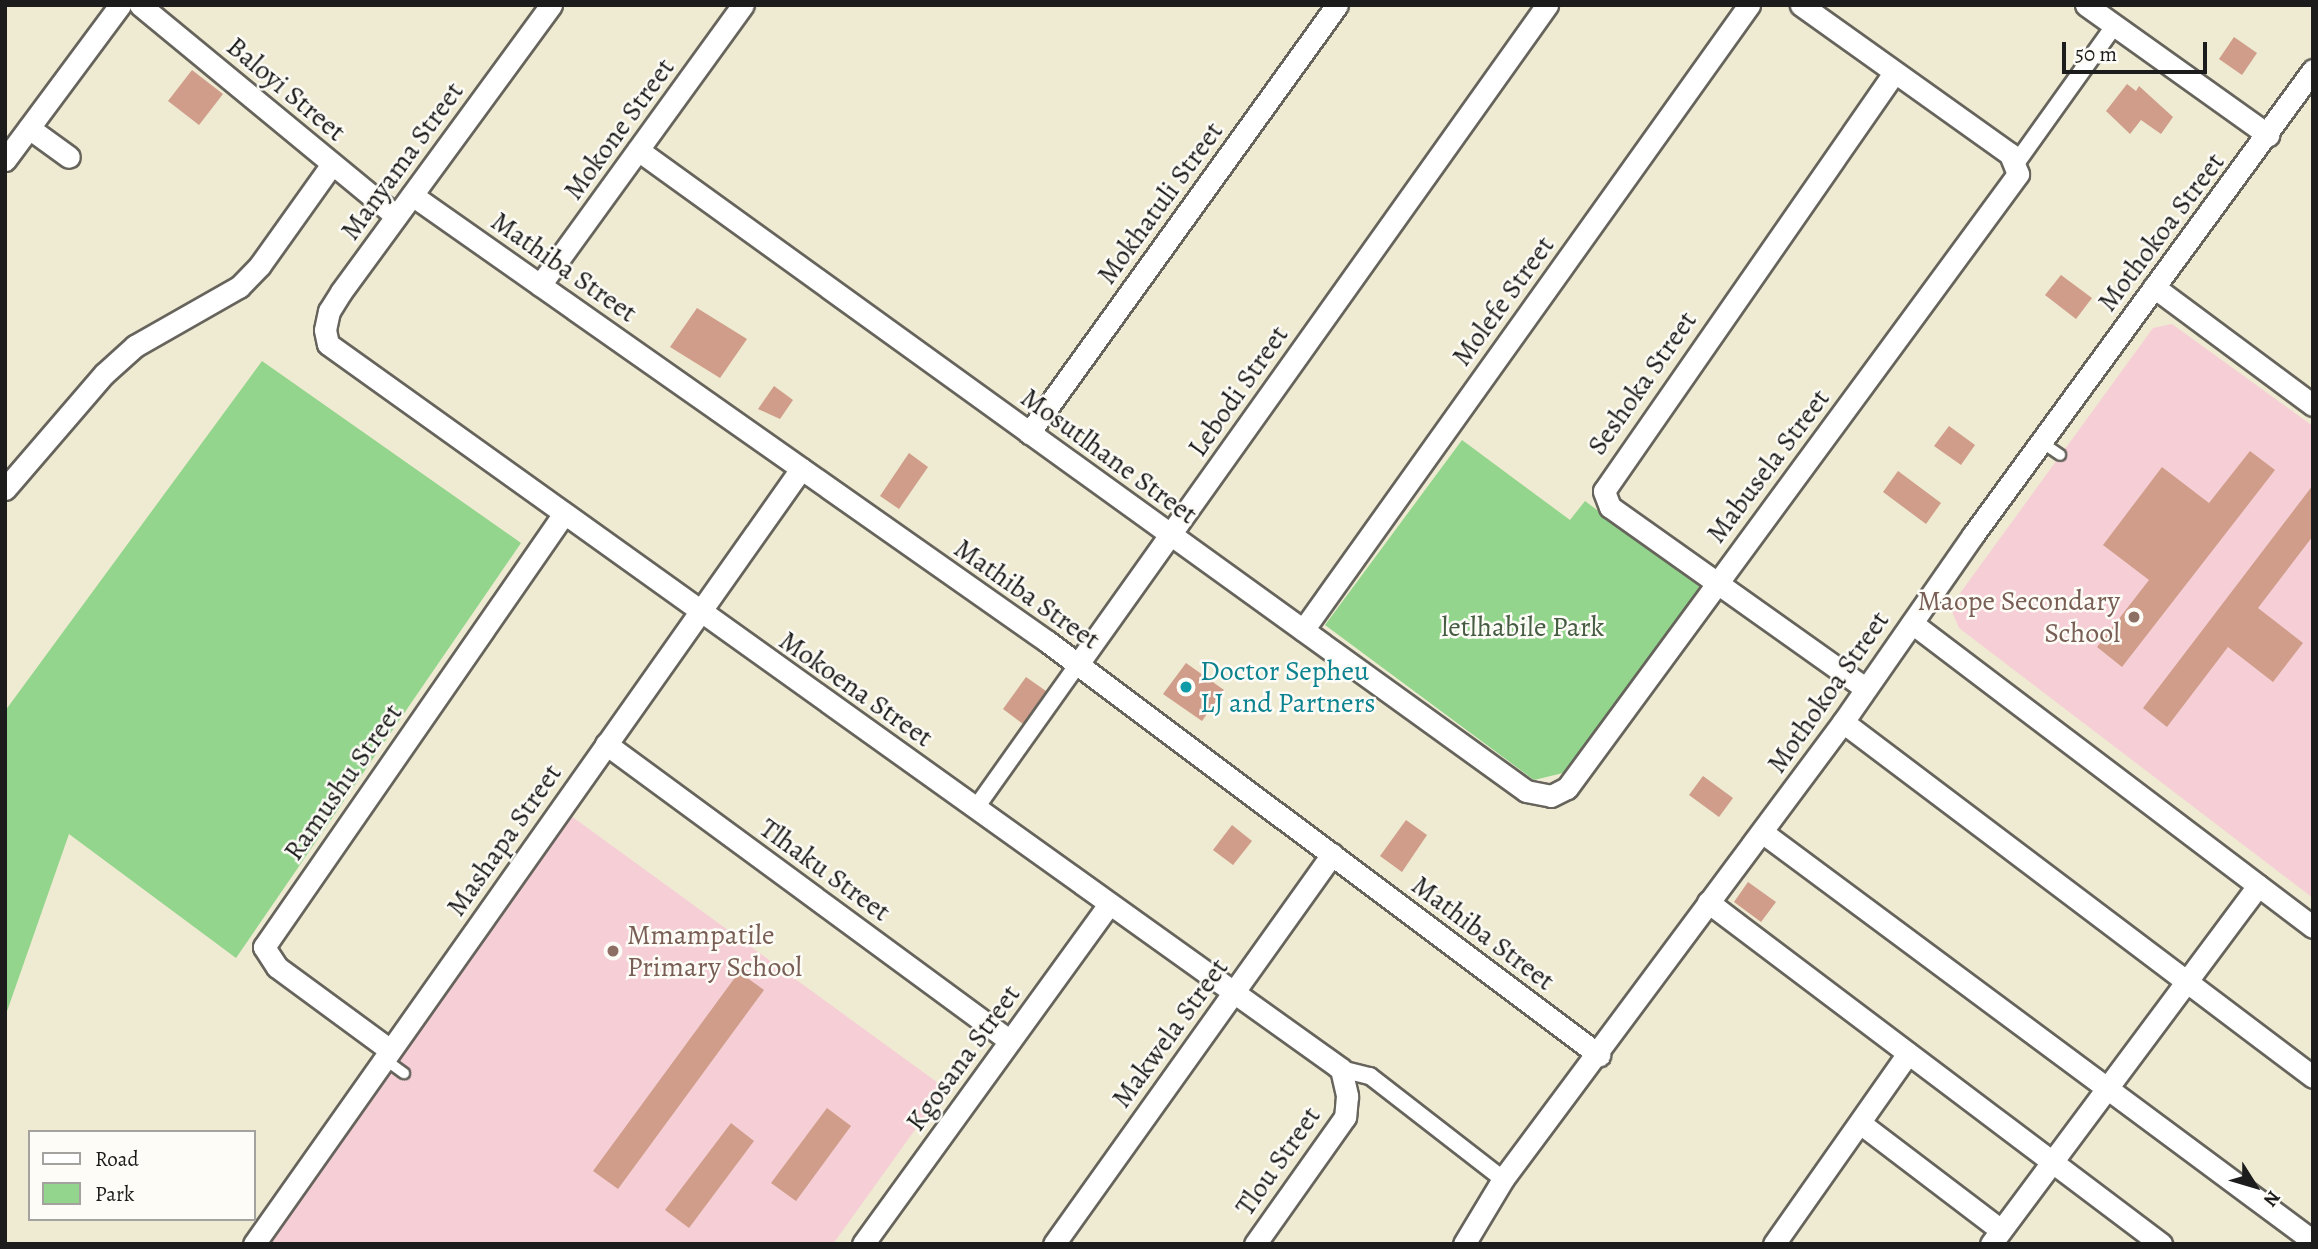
<!DOCTYPE html>
<style>
body{margin:0}
#map{position:relative;width:2318px;height:1249px;overflow:hidden;background:#efead2;font-family:Alegreya,serif}
div>[style]{position:absolute}
.built>*{inset:0;background:#f6cfd6}
.green>*{inset:0;background:#93d58c}
.building>*{inset:0;background:#cf9d89}
.roads{filter:drop-shadow(2px 0 #66645c) drop-shadow(-2px 0 #66645c) drop-shadow(0 2px #66645c) drop-shadow(0 -2px #66645c)}
.service>*{height:10px;margin:-5px;padding:0 5px;transform-origin:5px;border-radius:5px;background:#fff}
.pedestrian>*{height:16px;margin:-8px;padding:0 8px;transform-origin:8px;border-radius:8px;background:#fff}
.minor>*{height:21px;margin:-10.5px;padding:0 10.5px;transform-origin:10.5px;border-radius:10.5px;background:#fff}
.dots>*{width:19px;height:19px;translate:-50% -50%;box-sizing:border-box;border:4px solid #fdfcf7;border-radius:50%}
span{translate:-50% -50%;white-space:nowrap;text-align:center;line-height:1.15;-webkit-text-stroke:5px #fdfcf7;paint-order:stroke}
.street-label{font-size:28px;color:#1c1c1c}
.education-label{font-size:28px;color:#785e54}
.right{translate:-100% -50%;text-align:right}
.left{translate:0 -50%;text-align:left}
.park-label{font-size:28px;color:#465d43}
.culture-label{font-size:28px;color:#0d838f}
.frame{position:absolute;inset:0;border:7px solid #1c1c1c;pointer-events:none}
.legend{position:absolute;left:28px;top:1130px;width:228px;height:91px;box-sizing:border-box;background:#fdfcf7;border:2px solid #a3a29f;margin:0;padding:9px 12px;list-style:none;font-size:21px;color:#1c1c1c}
.legend li{display:flex;align-items:center;gap:14px;height:35px}
.legend b{width:35px;border:2px solid #a3a29f}
.north{position:absolute;left:2220px;top:1151px;width:70px;height:70px;-webkit-text-stroke:5px #fdfcf7;paint-order:stroke;rotate:127deg;font-size:19px;font-weight:700;line-height:28px;text-align:center;color:#1c1c1c}
.north::after{content:'';display:block;margin:auto;width:24px;height:32px;background:#1c1c1c;clip-path:polygon(50% 0,100% 100%,50% 72%,0 100%)}
.scale{position:absolute;left:2062px;top:42px;width:145px;height:32px;box-sizing:border-box;border:4px solid #1c1c1c;border-top:0;padding-left:9px;font-size:21px;line-height:24px;white-space:nowrap;color:#1c1c1c;-webkit-text-stroke:5px #fdfcf7;paint-order:stroke}
</style>
<div id="map">
<div class="built">
<i style="clip-path:polygon(2172px 324px,2313px 426px,2313px 898px,1959px 628px,1950px 607px,2153px 328px)"></i>
<i style="clip-path:polygon(567px 813px,945px 1088px,833px 1244px,263px 1244px)"></i>
</div>
<div class="green">
<i style="clip-path:polygon(262px 361px,521px 543px,236px 958px,69px 834px,5px 1017px,5px 711px)"></i>
<i style="clip-path:polygon(1462px 440px,1570px 520px,1585px 501px,1701px 588px,1563px 773px,1534px 780px,1325px 625px)"></i>
</div>
<div class="building">
<i style="clip-path:polygon(2234px 37px,2257px 53px,2242px 75px,2219px 59px)"></i>
<i style="clip-path:polygon(192px 70px,223px 94px,199px 125px,168px 101px)"></i>
<i style="clip-path:polygon(2127px 84px,2136px 91px,2139px 86px,2173px 117px,2161px 134px,2141px 120px,2130px 134px,2106px 111px)"></i>
<i style="clip-path:polygon(2061px 275px,2092px 298px,2076px 319px,2045px 295px)"></i>
<i style="clip-path:polygon(697px 308px,747px 339px,720px 378px,670px 347px)"></i>
<i style="clip-path:polygon(774px 386px,793px 400px,780px 419px,758px 409px)"></i>
<i style="clip-path:polygon(1949px 426px,1975px 445px,1961px 465px,1934px 446px)"></i>
<i style="clip-path:polygon(2250px 451px,2275px 470px,2122px 667px,2097px 647px,2149px 580px,2103px 545px,2162px 467px,2209px 503px)"></i>
<i style="clip-path:polygon(909px 453px,928px 467px,899px 509px,880px 496px)"></i>
<i style="clip-path:polygon(1898px 471px,1941px 503px,1926px 524px,1883px 492px)"></i>
<i style="clip-path:polygon(2313px 485px,2313px 536px,2258px 608px,2303px 643px,2273px 682px,2228px 647px,2167px 727px,2143px 708px)"></i>
<i style="clip-path:polygon(1186px 663px,1224px 690px,1202px 721px,1163px 694px)"></i>
<i style="clip-path:polygon(1026px 677px,1046px 691px,1023px 724px,1003px 709px)"></i>
<i style="clip-path:polygon(1703px 776px,1733px 798px,1719px 817px,1689px 795px)"></i>
<i style="clip-path:polygon(1406px 820px,1427px 835px,1402px 872px,1380px 856px)"></i>
<i style="clip-path:polygon(1232px 825px,1252px 841px,1233px 865px,1213px 850px)"></i>
<i style="clip-path:polygon(1748px 882px,1776px 902px,1761px 922px,1734px 902px)"></i>
<i style="clip-path:polygon(739px 972px,764px 990px,618px 1189px,593px 1171px)"></i>
<i style="clip-path:polygon(827px 1108px,851px 1126px,796px 1201px,771px 1183px)"></i>
<i style="clip-path:polygon(731px 1123px,754px 1141px,689px 1228px,665px 1210px)"></i>
</div>
<div class="roads">
<div class="service">
<i style="left:2041px;top:442px;width:23px;rotate:34deg"></i>
<i style="left:383px;top:1058px;width:26px;rotate:36deg"></i>
</div>
<div class="pedestrian">
<i style="left:2017px;top:162px;width:167px;rotate:-54.5deg"></i>
<i style="left:975px;top:809px;width:178px;rotate:-54.6deg"></i>
<i style="left:1341px;top:1069px;width:30px;rotate:14deg"></i>
<i style="left:1370px;top:1076px;width:168px;rotate:37.8deg"></i>
</div>
<div class="minor">
<i style="left:140px;top:5px;width:332px;rotate:39.5deg"></i>
<i style="left:551px;top:5px;width:356px;rotate:126.2deg"></i>
<i style="left:341px;top:292px;width:22px;rotate:122deg"></i>
<i style="left:329px;top:311px;width:19px;rotate:102deg"></i>
<i style="left:325px;top:330px;width:14px;rotate:78deg"></i>
<i style="left:328px;top:344px;width:1246px;rotate:35.59deg"></i>
<i style="left:1341px;top:1069px;width:28px;rotate:77deg"></i>
<i style="left:1347px;top:1096px;width:21px;rotate:95deg"></i>
<i style="left:1345px;top:1117px;width:156px;rotate:125.3deg"></i>
<i style="left:2086px;top:5px;width:224px;rotate:35.5deg"></i>
<i style="left:29px;top:128px;width:49px;rotate:35.9deg"></i>
<i style="left:638px;top:150px;width:1095px;rotate:35.82deg"></i>
<i style="left:1526px;top:791px;width:25px;rotate:11deg"></i>
<i style="left:1551px;top:796px;width:18px;rotate:-27deg"></i>
<i style="left:1567px;top:788px;width:762px;rotate:-53.7deg"></i>
<i style="left:2018px;top:174px;width:22px;rotate:-112deg"></i>
<i style="left:2010px;top:154px;width:257px;rotate:-144.5deg"></i>
<i style="left:5px;top:160px;width:193px;rotate:-53.4deg"></i>
<i style="left:412px;top:195px;width:777px;rotate:35.1deg"></i>
<i style="left:1048px;top:642px;width:689px;rotate:36.85deg"></i>
<i style="left:540px;top:285px;width:346px;rotate:-54.1deg"></i>
<i style="left:2154px;top:287px;width:198px;rotate:36.6deg"></i>
<i style="left:1029px;top:433px;width:527px;rotate:-54.26deg"></i>
<i style="left:5px;top:489px;width:152px;rotate:-49.3deg"></i>
<i style="left:104px;top:374px;width:42px;rotate:-42.1deg"></i>
<i style="left:135px;top:346px;width:120px;rotate:-29.6deg"></i>
<i style="left:239px;top:287px;width:30px;rotate:-46deg"></i>
<i style="left:260px;top:265px;width:124px;rotate:-54.5deg"></i>
<i style="left:1912px;top:623px;width:503px;rotate:37.17deg"></i>
<i style="left:1303px;top:630px;width:768px;rotate:-54.49deg"></i>
<i style="left:1078px;top:664px;width:809px;rotate:-54.56deg"></i>
<i style="left:1865px;top:688px;width:313px;rotate:-144.6deg"></i>
<i style="left:1610px;top:507px;width:17px;rotate:-111deg"></i>
<i style="left:1604px;top:491px;width:509px;rotate:-55.25deg"></i>
<i style="left:1843px;top:722px;width:589px;rotate:37.06deg"></i>
<i style="left:606px;top:744px;width:501px;rotate:36.32deg"></i>
<i style="left:1762px;top:832px;width:686px;rotate:36.59deg"></i>
<i style="left:1708px;top:902px;width:568px;rotate:37.05deg"></i>
<i style="left:390px;top:1050px;width:140px;rotate:-143.7deg"></i>
<i style="left:277px;top:967px;width:24px;rotate:-123deg"></i>
<i style="left:264px;top:947px;width:525px;rotate:-55.31deg"></i>
<i style="left:1860px;top:1123px;width:177px;rotate:37.2deg"></i>
<i style="left:254px;top:1244px;width:949px;rotate:-54.79deg"></i>
<i style="left:863px;top:1244px;width:420px;rotate:-54.1deg"></i>
<i style="left:1054px;top:1244px;width:479px;rotate:-54.5deg"></i>
<i style="left:1464px;top:1244px;width:76px;rotate:-59deg"></i>
<i style="left:1503px;top:1179px;width:570px;rotate:-53.35deg"></i>
<i style="left:1843px;top:722px;width:228px;rotate:-55.2deg"></i>
<i style="left:1973px;top:535px;width:576px;rotate:-53.83deg"></i>
<i style="left:1774px;top:1244px;width:233px;rotate:-54.9deg"></i>
<i style="left:1991px;top:1244px;width:447px;rotate:-53.3deg"></i>
</div>
</div>
<div class="dots">
<i style="left:2134px;top:617px;background:#8d6e63"></i>
<i style="left:1186px;top:687px;background:#0f9aa8"></i>
<i style="left:613px;top:951px;background:#8d6e63"></i>
</div>
<div class="street-label">
<span style="left:286px;top:89px;rotate:40deg">Baloyi Street</span>
<span style="left:619px;top:129px;rotate:-54deg">Mokone Street</span>
<span style="left:402px;top:161px;rotate:-54deg">Manyama Street</span>
<span style="left:1160px;top:203px;rotate:-54deg">Mokhatuli Street</span>
<span style="left:2161px;top:232px;rotate:-53deg">Mothokoa Street</span>
<span style="left:564px;top:267px;rotate:35deg">Mathiba Street</span>
<span style="left:1503px;top:301px;rotate:-54deg">Molefe Street</span>
<span style="left:1642px;top:383px;rotate:-55deg">Seshoka Street</span>
<span style="left:1238px;top:391px;rotate:-55deg">Lebodi Street</span>
<span style="left:1109px;top:456px;rotate:36deg">Mosutlhane Street</span>
<span style="left:1768px;top:466px;rotate:-53deg">Mabusela Street</span>
<span style="left:1027px;top:594px;rotate:35deg">Mathiba Street</span>
<span style="left:856px;top:689px;rotate:35deg">Mokoena Street</span>
<span style="left:1828px;top:692px;rotate:-55deg">Mothokoa Street</span>
<span style="left:343px;top:782px;rotate:-55deg">Ramushu Street</span>
<span style="left:504px;top:840px;rotate:-55deg">Mashapa Street</span>
<span style="left:825px;top:870px;rotate:36deg">Tlhaku Street</span>
<span style="left:1483px;top:933px;rotate:37deg">Mathiba Street</span>
<span style="left:1170px;top:1033px;rotate:-54deg">Makwela Street</span>
<span style="left:963px;top:1058px;rotate:-54deg">Kgosana Street</span>
<span style="left:1278px;top:1161px;rotate:-55deg">Tlou Street</span>
</div>
<div class="education-label">
<span class="right" style="left:2120px;top:617px">Maope Secondary<br>School</span>
<span class="left" style="left:627px;top:951px">Mmampatile<br>Primary School</span>
</div>
<div class="park-label">
<span style="left:1523px;top:627px">letlhabile Park</span>
</div>
<div class="culture-label">
<span class="left" style="left:1200px;top:687px">Doctor Sepheu<br>LJ and Partners</span>
</div>
<div class="frame"></div>
<ul class="legend">
<li><b style="height:9px;background:#fff"></b>Road</li>
<li><b style="height:19px;background:#93d58c"></b>Park</li>
</ul>
<div class="north">N</div>
<div class="scale">50 m</div>
</div>
